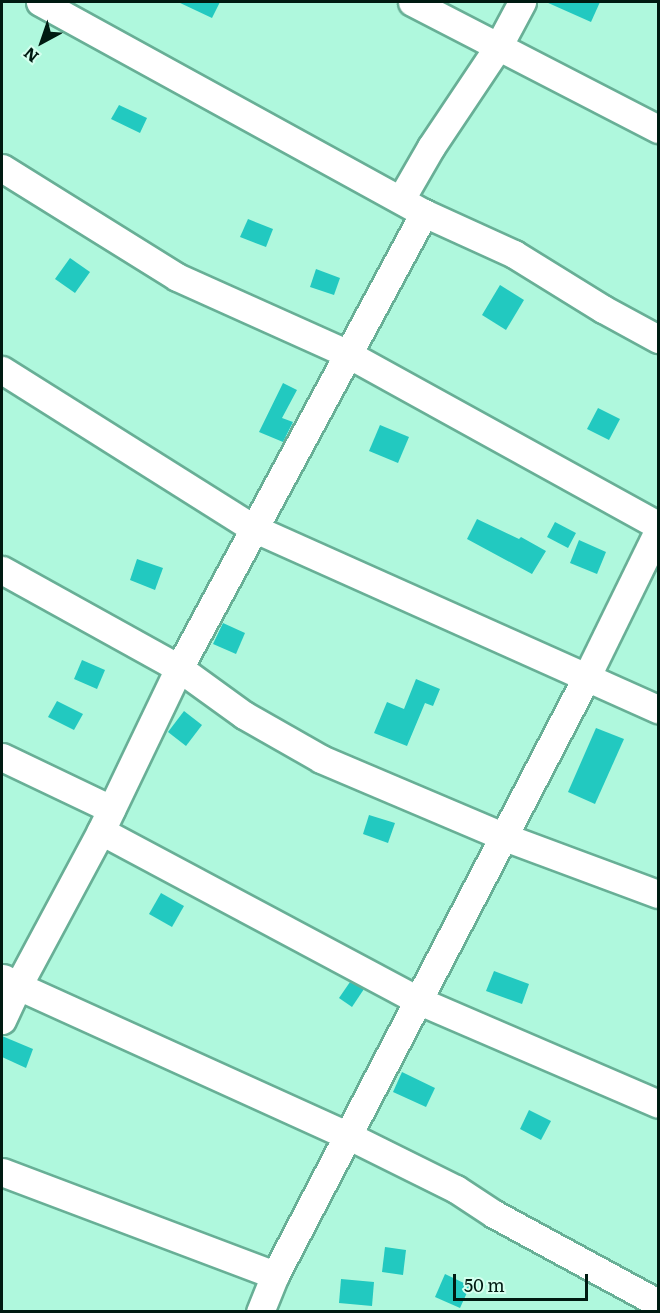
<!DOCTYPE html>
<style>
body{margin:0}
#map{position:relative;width:660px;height:1313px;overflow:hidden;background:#aff8dd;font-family:Literata,serif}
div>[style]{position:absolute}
.building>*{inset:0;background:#22c9c0}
.roads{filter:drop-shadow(2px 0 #68af96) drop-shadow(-2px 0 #68af96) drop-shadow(0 2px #68af96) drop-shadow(0 -2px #68af96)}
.minor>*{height:27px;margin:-13.5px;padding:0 13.5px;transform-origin:13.5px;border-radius:13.5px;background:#fff}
span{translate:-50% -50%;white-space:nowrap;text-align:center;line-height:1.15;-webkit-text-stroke:6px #d4ffee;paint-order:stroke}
.frame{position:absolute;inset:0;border:3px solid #001a11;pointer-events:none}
.north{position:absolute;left:12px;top:12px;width:60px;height:60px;-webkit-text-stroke:4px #d4ffee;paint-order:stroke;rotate:220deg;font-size:16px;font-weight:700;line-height:24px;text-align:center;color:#001a11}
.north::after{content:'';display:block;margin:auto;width:21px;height:27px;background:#001a11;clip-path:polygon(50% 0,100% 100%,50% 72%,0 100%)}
.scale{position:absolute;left:453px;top:1274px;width:135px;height:27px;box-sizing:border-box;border:3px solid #001a11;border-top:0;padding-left:8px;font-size:18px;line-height:21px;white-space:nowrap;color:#001a11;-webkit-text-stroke:4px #d4ffee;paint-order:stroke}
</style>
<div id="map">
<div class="building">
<i style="clip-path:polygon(178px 2px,220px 2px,212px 18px)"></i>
<i style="clip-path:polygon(546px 2px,600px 2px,591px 22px)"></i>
<i style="clip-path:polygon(119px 105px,147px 118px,140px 133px,111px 119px)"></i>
<i style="clip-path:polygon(248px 219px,273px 229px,266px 247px,240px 237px)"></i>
<i style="clip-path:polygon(70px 258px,90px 272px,75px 293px,55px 279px)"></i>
<i style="clip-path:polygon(316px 269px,340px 278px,334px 295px,310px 287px)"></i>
<i style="clip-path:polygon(500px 285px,524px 300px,506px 330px,482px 315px)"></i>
<i style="clip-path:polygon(283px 383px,297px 390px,282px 418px,293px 422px,283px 442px,259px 432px)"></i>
<i style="clip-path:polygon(598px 408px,620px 419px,609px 440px,587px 429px)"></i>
<i style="clip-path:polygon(380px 425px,409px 437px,398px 463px,369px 451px)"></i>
<i style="clip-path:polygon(477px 519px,519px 539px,521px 537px,546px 551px,532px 574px,467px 539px)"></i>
<i style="clip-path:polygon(555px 522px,576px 533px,568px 548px,547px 537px)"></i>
<i style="clip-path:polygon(579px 540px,606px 552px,597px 574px,570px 563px)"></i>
<i style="clip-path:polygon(137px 559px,163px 568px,155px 590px,130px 580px)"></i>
<i style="clip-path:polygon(223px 623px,245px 633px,236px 654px,213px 644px)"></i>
<i style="clip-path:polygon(82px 660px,105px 670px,97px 689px,74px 679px)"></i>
<i style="clip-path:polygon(416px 679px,440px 689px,433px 706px,425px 703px,407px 746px,374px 733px,387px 702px,404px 709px)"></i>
<i style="clip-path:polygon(57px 701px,83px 714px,74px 730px,48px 717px)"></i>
<i style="clip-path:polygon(184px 711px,202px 725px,186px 746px,168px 732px)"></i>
<i style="clip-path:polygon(596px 728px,624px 739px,595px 804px,568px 792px)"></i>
<i style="clip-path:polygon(369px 815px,395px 823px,388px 843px,363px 834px)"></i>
<i style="clip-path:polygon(161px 893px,184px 906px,172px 927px,149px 914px)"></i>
<i style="clip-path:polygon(494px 971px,529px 984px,522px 1004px,486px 991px)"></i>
<i style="clip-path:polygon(350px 982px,364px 989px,352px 1007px,339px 998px)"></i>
<i style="clip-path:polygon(2px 1036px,33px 1049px,26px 1068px,2px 1057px)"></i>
<i style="clip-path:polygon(402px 1072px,435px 1088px,426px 1107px,393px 1092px)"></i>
<i style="clip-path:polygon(529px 1110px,551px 1121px,541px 1140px,520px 1129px)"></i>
<i style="clip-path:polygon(385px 1247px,406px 1250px,403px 1275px,382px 1272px)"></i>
<i style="clip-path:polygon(445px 1274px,470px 1286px,460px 1308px,435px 1297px)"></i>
<i style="clip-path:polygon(341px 1279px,374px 1282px,372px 1306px,339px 1303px)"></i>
</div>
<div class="roads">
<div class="minor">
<i style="left:40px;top:2px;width:438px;rotate:28.8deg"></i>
<i style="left:424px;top:213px;width:99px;rotate:24.5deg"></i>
<i style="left:514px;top:254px;width:105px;rotate:31.7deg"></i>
<i style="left:603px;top:309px;width:63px;rotate:28.6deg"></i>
<i style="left:412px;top:2px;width:277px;rotate:27.3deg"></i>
<i style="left:2px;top:168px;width:206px;rotate:31.9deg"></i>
<i style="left:177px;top:277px;width:185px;rotate:24.2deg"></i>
<i style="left:346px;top:353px;width:356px;rotate:28.9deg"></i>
<i style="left:401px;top:199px;width:60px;rotate:-60deg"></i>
<i style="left:431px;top:147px;width:120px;rotate:-56.2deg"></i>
<i style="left:498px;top:47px;width:51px;rotate:-61.9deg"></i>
<i style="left:424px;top:213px;width:517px;rotate:118.3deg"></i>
<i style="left:179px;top:668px;width:181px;rotate:115.6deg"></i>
<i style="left:101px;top:831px;width:176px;rotate:118.2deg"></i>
<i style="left:18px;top:986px;width:361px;rotate:24.4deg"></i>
<i style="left:347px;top:1135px;width:122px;rotate:26.4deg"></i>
<i style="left:456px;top:1189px;width:45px;rotate:33.3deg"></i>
<i style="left:494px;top:1214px;width:187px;rotate:28.5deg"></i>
<i style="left:2px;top:370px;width:297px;rotate:32.2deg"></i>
<i style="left:253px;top:528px;width:444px;rotate:24.1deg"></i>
<i style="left:2px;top:570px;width:202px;rotate:29deg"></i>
<i style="left:179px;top:668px;width:80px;rotate:35.9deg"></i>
<i style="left:244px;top:715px;width:89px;rotate:29.7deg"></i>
<i style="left:321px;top:759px;width:197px;rotate:23deg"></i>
<i style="left:502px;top:836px;width:166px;rotate:20.4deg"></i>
<i style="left:2px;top:757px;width:121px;rotate:25.5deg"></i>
<i style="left:101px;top:831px;width:358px;rotate:28.1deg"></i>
<i style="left:417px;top:1000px;width:262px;rotate:23.3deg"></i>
<i style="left:2px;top:1020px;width:38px;rotate:-65deg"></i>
<i style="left:18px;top:986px;width:17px;rotate:-152deg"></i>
<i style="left:2px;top:1172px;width:292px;rotate:20.7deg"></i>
<i style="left:260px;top:1312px;width:40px;rotate:-68deg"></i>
<i style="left:275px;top:1275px;width:673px;rotate:-62.48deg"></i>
<i style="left:586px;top:678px;width:164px;rotate:-63.9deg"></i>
</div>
</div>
<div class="frame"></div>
<div class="north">N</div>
<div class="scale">50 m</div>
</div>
